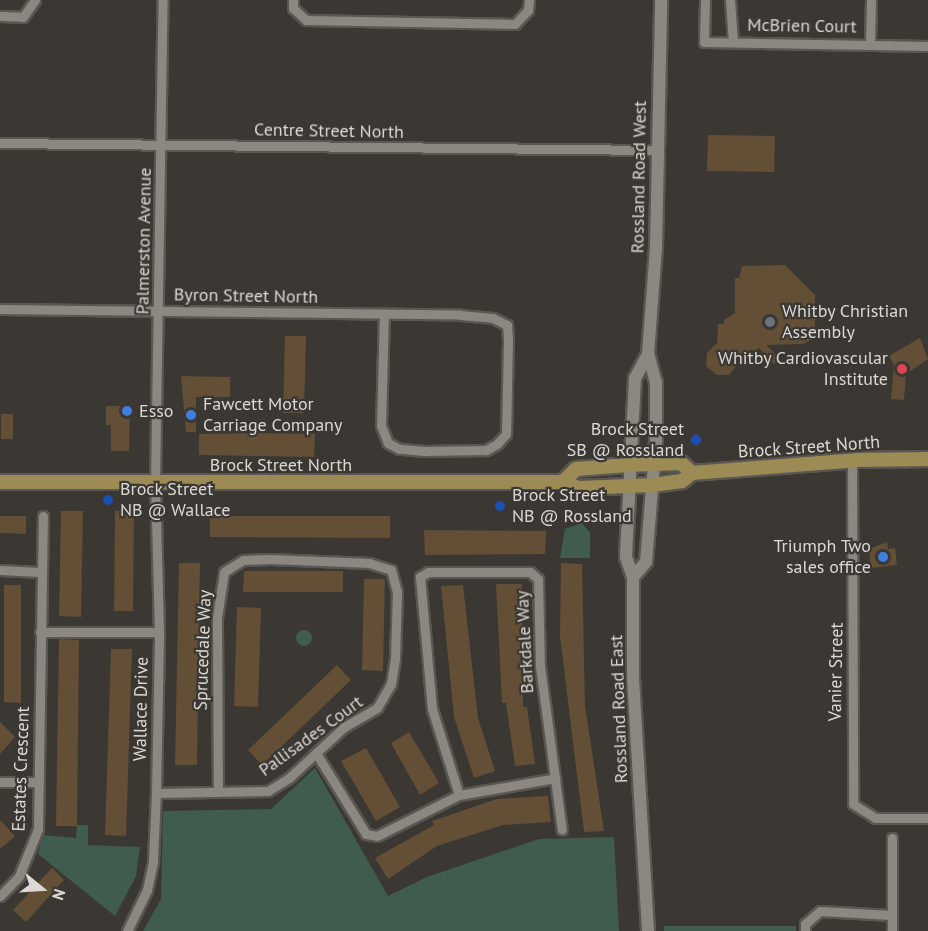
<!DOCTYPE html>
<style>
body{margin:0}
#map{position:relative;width:928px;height:931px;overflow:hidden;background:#3b3732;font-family:"PT Sans",sans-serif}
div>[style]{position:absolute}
.green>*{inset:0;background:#3f5c4e}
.round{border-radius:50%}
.building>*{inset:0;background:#624f36}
.roads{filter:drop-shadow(2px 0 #5a5652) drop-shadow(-2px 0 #5a5652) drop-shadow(0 2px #5a5652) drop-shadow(0 -2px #5a5652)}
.street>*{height:9px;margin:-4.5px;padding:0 4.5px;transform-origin:4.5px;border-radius:4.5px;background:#8c8781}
.secondary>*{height:12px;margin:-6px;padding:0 6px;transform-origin:6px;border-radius:6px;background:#8c8781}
.primary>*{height:14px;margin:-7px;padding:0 7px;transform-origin:7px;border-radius:7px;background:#9c8b55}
.dots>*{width:16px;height:16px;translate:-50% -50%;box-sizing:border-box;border:3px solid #3b3732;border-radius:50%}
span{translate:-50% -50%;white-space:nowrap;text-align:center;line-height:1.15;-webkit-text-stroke:4.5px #3b3732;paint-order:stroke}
.street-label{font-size:18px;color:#dbd8d5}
.poi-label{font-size:18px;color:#dbd8d5}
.left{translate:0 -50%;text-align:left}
.right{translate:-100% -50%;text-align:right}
.north{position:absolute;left:12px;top:859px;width:60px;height:60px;-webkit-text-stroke:4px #3b3732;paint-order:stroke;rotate:108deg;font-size:16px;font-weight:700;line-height:24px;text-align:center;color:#dbd8d5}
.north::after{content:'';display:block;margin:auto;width:21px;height:27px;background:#dbd8d5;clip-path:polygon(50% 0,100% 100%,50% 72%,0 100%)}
</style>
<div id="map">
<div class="green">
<i style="clip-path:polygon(582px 523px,590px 533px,590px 558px,560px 558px,565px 529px)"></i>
<i class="round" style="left:296px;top:630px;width:16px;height:16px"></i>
<i style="clip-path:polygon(315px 768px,388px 896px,427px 877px,539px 839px,614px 837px,619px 931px,143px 931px,161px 899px,163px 811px,271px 809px)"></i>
<i style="clip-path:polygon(77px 825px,88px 825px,88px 845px,140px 847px,136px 876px,115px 916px,38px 854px,43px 835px,76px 838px)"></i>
<i style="clip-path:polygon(664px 926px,796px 926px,796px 931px,664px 931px)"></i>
</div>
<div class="building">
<i style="clip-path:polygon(708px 135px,775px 136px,774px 172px,707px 171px)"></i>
<i style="clip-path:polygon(785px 265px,815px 295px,815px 338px,803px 344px,766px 345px,780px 358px,774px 364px,758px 347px,758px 364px,738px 364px,729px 375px,717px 375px,706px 366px,707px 353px,717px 343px,718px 324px,724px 324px,724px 320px,735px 313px,735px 278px,739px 278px,742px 266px)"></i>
<i style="clip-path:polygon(285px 336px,306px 336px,304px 413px,283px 413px)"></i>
<i style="clip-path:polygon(920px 338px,928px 359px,906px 374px,904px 400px,891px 399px,894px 365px,889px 356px)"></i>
<i style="clip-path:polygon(181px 376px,230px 377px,230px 397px,196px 397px,196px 432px,186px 432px)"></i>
<i style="clip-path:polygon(106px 406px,130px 406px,129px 451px,111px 451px,111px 425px,106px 425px)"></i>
<i style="clip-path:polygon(1px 414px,13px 414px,13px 439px,1px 439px)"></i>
<i style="clip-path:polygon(259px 433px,315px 434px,314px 457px,199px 455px,199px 434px)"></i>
<i style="clip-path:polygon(61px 511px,83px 511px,81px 617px,59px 616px)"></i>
<i style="clip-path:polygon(115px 511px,134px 511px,133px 611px,114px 611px)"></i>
<i style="clip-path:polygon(0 516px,26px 516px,26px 534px,0 533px)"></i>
<i style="clip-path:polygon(210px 516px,390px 516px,390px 538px,210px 537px)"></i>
<i style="clip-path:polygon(424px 530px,546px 531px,545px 554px,425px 555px)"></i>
<i style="clip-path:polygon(887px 542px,888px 549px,895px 548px,897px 565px,871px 568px,869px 549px)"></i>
<i style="clip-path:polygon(179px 563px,200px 563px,197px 765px,175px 765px)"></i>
<i style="clip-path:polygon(561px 563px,582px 564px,585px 706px,604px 831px,584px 832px,560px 636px)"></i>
<i style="clip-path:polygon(244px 571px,343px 571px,343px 592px,243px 592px)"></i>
<i style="clip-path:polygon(364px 579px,385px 579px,383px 671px,362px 670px)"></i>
<i style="clip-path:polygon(496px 584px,522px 584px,523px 707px,527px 707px,535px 764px,515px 766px,506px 703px,502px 703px)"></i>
<i style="clip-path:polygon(4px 585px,21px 585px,21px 703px,4px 702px)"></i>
<i style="clip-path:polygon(463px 585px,478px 718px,495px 771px,474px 778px,454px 717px,441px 586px)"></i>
<i style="clip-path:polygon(237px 607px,261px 608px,258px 707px,234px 706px)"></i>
<i style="clip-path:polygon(59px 639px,79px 640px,77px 826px,56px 826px)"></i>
<i style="clip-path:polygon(111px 649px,132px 649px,126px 836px,105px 835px)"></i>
<i style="clip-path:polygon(337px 665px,351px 680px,262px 765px,248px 750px)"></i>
<i style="clip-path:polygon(0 722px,15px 737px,0 754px)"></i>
<i style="clip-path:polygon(409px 732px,439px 783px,420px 795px,391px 743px)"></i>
<i style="clip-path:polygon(366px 748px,400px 807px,376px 821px,341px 761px)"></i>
<i style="clip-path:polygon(548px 796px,551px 822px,503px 825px,437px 846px,388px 879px,375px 858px,434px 825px,432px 821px,497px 799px)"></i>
<i style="clip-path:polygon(0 820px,15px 836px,0 849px)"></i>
<i style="clip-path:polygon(52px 868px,64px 880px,26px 922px,13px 910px)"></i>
</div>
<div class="roads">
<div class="street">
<i style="left:293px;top:0;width:8px;rotate:90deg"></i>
<i style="left:293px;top:8px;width:18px;rotate:43deg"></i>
<i style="left:306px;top:20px;width:209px;rotate:1.1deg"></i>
<i style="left:515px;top:24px;width:19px;rotate:-47deg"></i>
<i style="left:528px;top:10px;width:10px;rotate:-84deg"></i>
<i style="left:705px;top:0;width:42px;rotate:91.4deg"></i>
<i style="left:704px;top:42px;width:224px;rotate:1deg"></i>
<i style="left:730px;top:0;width:42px;rotate:85.9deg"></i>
<i style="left:0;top:16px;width:23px;rotate:2deg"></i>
<i style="left:23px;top:17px;width:21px;rotate:-55deg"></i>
<i style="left:870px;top:44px;width:44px;rotate:-88.7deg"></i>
<i style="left:0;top:143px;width:658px;rotate:0.61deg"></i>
<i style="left:0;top:309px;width:460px;rotate:0.7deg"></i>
<i style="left:460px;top:315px;width:33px;rotate:5deg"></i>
<i style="left:493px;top:318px;width:16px;rotate:27deg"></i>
<i style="left:507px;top:325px;width:15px;rotate:86deg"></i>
<i style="left:508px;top:340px;width:94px;rotate:91.2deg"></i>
<i style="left:506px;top:434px;width:13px;rotate:132deg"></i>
<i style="left:497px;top:444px;width:13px;rotate:151deg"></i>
<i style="left:486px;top:450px;width:62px;rotate:179.1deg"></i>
<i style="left:424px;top:451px;width:25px;rotate:-175deg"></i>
<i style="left:399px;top:449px;width:13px;rotate:-151deg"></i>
<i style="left:388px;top:443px;width:18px;rotate:-112deg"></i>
<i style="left:381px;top:426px;width:111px;rotate:-88.5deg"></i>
<i style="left:852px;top:460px;width:344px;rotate:89.8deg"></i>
<i style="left:853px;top:804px;width:26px;rotate:32deg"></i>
<i style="left:875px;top:818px;width:53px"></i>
<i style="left:0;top:570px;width:40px;rotate:2.9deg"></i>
<i style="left:40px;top:632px;width:119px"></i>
<i style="left:316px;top:753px;width:95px;rotate:58.3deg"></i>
<i style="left:366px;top:834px;width:11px;rotate:10deg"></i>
<i style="left:377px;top:836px;width:92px;rotate:-26.6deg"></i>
<i style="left:459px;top:795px;width:98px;rotate:-9.9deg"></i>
<i style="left:0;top:782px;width:39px"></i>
<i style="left:156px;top:793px;width:112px;rotate:-1deg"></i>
<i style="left:268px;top:791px;width:26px;rotate:-32deg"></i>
<i style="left:290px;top:777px;width:74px;rotate:-42.8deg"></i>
<i style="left:344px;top:727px;width:38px;rotate:-30deg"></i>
<i style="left:377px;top:708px;width:28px;rotate:-60deg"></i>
<i style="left:391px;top:684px;width:25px;rotate:-81deg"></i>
<i style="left:395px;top:659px;width:67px;rotate:-88.3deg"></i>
<i style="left:397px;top:592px;width:23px;rotate:-105deg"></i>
<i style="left:391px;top:570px;width:22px;rotate:-162deg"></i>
<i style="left:370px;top:563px;width:100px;rotate:-177.7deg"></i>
<i style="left:270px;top:559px;width:27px;rotate:178deg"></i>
<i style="left:243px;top:560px;width:22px;rotate:148deg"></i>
<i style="left:224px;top:572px;width:47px;rotate:98.7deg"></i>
<i style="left:217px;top:618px;width:173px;rotate:89.7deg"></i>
<i style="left:459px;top:795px;width:90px;rotate:-107.4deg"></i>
<i style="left:432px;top:709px;width:133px;rotate:-95.2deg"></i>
<i style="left:420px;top:577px;width:9px;rotate:-32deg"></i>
<i style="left:428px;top:572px;width:102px"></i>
<i style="left:530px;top:572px;width:11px;rotate:41deg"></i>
<i style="left:538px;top:579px;width:87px;rotate:88.7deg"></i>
<i style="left:540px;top:666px;width:165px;rotate:82.4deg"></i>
<i style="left:0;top:896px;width:28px;rotate:-46deg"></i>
<i style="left:19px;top:876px;width:51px;rotate:-68deg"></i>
<i style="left:38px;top:829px;width:313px;rotate:-89.1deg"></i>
<i style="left:127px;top:931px;width:46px;rotate:-64deg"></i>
<i style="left:147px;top:890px;width:30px;rotate:-78deg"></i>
<i style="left:153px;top:861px;width:68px;rotate:-87.5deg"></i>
<i style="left:156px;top:793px;width:161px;rotate:-88.9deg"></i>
<i style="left:159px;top:632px;width:149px;rotate:-91.5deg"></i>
<i style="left:155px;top:483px;width:483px;rotate:-89.1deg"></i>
<i style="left:805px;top:931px;width:7px;rotate:-90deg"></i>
<i style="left:805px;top:924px;width:20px;rotate:-41deg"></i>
<i style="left:820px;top:911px;width:71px;rotate:3.2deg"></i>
<i style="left:892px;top:931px;width:93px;rotate:-90deg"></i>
</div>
<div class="secondary">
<i style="left:648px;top:354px;width:27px;rotate:118deg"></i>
<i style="left:635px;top:378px;width:179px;rotate:92.9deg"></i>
<i style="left:626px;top:557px;width:21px;rotate:71deg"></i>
<i style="left:633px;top:577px;width:101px;rotate:90deg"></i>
<i style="left:633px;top:678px;width:253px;rotate:86.6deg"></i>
<i style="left:633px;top:577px;width:20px;rotate:-49deg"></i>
<i style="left:646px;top:562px;width:121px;rotate:-85.3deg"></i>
<i style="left:656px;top:441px;width:58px;rotate:-90deg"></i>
<i style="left:656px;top:383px;width:30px;rotate:-105deg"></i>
<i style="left:648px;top:354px;width:106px;rotate:-85.7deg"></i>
<i style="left:656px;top:248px;width:248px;rotate:-88.8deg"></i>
</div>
<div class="primary">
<i style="left:0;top:482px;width:563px"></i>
<i style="left:563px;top:482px;width:17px;rotate:21deg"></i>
<i style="left:579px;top:488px;width:74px;rotate:-2.3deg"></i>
<i style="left:653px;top:485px;width:29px;rotate:-8deg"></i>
<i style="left:682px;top:481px;width:13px;rotate:-39deg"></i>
<i style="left:692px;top:473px;width:167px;rotate:-4.5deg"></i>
<i style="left:858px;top:460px;width:70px;rotate:-0.8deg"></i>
<i style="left:563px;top:482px;width:18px;rotate:-45deg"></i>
<i style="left:576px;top:469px;width:53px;rotate:-4.3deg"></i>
<i style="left:629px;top:465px;width:52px;rotate:-2.2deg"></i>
<i style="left:681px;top:463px;width:15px;rotate:42deg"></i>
</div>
</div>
<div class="dots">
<i style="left:770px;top:322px;background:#6b7280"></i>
<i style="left:902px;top:369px;background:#e0444e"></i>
<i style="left:127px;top:411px;background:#3f7fe0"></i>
<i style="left:191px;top:415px;background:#3f7fe0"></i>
<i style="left:696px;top:440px;background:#1a4fb4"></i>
<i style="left:108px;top:500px;background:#1a4fb4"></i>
<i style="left:500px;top:506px;background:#1a4fb4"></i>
<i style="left:883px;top:557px;background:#3f7fe0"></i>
</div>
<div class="street-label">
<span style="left:802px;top:26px;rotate:1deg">McBrien Court</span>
<span style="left:329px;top:131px;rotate:1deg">Centre Street North</span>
<span style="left:639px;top:177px;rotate:-89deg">Rossland Road West</span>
<span style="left:144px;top:241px;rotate:-89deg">Palmerston Avenue</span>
<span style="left:246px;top:296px;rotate:1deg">Byron Street North</span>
<span style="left:809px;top:447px;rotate:-4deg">Brock Street North</span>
<span style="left:281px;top:465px">Brock Street North</span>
<span style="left:525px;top:642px;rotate:-93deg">Barkdale Way</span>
<span style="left:203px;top:650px;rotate:-88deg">Sprucedale Way</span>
<span style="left:836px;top:672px;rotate:-89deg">Vanier Street</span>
<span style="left:141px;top:709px;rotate:-89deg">Wallace Drive</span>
<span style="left:619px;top:709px;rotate:-92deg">Rossland Road East</span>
<span style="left:311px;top:736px;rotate:-36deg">Pallisades Court</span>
<span style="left:21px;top:769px;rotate:-88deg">Estates Crescent</span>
</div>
<div class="poi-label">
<span class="left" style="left:782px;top:322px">Whitby Christian<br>Assembly</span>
<span class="right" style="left:888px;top:369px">Whitby Cardiovascular<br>Institute</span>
<span class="left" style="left:203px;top:415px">Fawcett Motor<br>Carriage Company</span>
<span class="left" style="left:139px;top:411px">Esso</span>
<span class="right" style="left:684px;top:440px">Brock Street<br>SB @ Rossland</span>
<span class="left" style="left:120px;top:500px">Brock Street<br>NB @ Wallace</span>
<span class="left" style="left:512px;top:506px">Brock Street<br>NB @ Rossland</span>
<span class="right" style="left:871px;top:557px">Triumph Two<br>sales office</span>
</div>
<div class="north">N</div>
</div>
